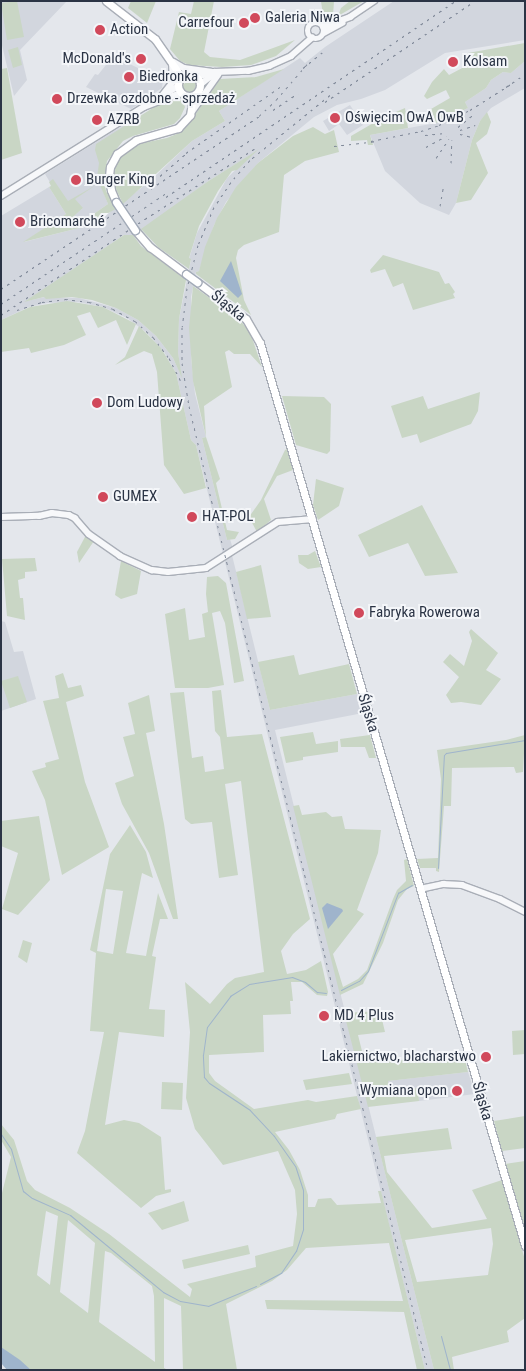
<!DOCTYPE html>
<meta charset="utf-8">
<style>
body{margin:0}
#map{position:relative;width:526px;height:1371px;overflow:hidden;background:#e4e7ec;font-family:"Roboto Condensed",sans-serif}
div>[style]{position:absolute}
.built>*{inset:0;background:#d2d6de}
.green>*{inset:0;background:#c9d6c5}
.round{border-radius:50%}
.water>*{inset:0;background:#9fb4cc}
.stream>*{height:1px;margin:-0.5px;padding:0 0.5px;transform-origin:0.5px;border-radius:0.5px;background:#9fb4cc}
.roads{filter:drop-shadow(1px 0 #a9aeb7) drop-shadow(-1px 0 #a9aeb7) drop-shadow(0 1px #a9aeb7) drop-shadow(0 -1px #a9aeb7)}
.tertiary>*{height:5.5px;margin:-2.75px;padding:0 2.75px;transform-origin:2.75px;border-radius:2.75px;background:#f7f8fa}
.tertiary>.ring{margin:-2.75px;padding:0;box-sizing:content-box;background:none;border:5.5px solid #f7f8fa;border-radius:50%}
.primary>*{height:7px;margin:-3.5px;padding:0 3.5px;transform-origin:3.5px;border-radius:3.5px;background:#fff}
.primary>.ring{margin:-3.5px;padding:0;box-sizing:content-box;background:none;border:7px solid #fff;border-radius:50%}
.rail>*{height:1px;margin-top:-0.5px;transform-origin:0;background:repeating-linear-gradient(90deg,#7d8696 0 2.5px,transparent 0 7.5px)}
.bridges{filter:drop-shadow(1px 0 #a3abb8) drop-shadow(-1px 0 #a3abb8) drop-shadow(0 1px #a3abb8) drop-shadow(0 -1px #a3abb8)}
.primary-bridge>*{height:7px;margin:-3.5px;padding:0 3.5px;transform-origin:3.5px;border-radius:3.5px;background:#fff}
.dots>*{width:14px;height:14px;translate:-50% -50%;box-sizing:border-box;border:2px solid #f4f6f9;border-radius:50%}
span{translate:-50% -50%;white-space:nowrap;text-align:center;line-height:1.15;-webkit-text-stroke:4px #f4f6f9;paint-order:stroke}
.poi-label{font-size:15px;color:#2b3445}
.left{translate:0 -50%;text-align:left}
.right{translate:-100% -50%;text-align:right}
.street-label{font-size:15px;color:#2b3445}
.frame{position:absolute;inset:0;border:2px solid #2b3445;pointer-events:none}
</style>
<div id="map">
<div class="built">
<i style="clip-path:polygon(1px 1px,67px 1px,20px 50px,27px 80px,14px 96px,1px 41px)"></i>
<i style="clip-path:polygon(evenodd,394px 1px,525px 1px,525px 40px,445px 53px,385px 90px,361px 99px,337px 105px,314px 117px,258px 163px,226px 202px,214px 225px,199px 271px,196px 272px,191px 297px,191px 358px,195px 394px,206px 437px,202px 438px,203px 442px,227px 540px,230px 539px,233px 549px,231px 551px,270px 710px,357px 694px,363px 713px,275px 730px,434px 1370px,425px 1370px,196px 445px,191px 440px,176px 373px,164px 352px,146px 332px,127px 318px,103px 307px,78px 302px,47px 303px,29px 307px,1px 320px,1px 216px,49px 187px,66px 214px,24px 242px,79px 228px,105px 216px,150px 181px,192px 141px,225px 121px,219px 111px,300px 58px,305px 63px,325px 47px,394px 1px,255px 152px,227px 178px,197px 233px,189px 259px,191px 260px,179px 319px,178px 352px,181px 375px,173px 358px,156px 336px,138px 320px,116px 308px,79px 298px,45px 297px,27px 301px,124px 235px,133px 235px,149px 225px,207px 182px,255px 152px)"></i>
<i style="clip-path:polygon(113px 56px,163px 80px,162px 88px,131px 109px,86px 87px,95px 74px,98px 75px)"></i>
<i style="clip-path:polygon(525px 61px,525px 88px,491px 108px,480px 121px,472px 140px,456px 203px,449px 215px,420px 203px,385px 171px,370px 135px,436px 123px,468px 108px,465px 102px,486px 88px,491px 80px,503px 72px,511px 73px)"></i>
<i style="clip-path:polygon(350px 105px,363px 125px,347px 135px,339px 124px,329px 131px,323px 121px)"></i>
<i style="clip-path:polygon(127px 123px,115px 140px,98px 178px,108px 204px,72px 229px,67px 221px,83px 208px,68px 212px,45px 174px)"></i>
<i style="clip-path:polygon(1px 621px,5px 622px,14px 652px,23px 651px,36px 699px,1px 711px)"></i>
<i style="clip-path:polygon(468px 1072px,475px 1094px,419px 1101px,418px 1089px,389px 1091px,387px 1081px)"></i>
</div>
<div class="green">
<i style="clip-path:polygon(17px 1px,24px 37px,7px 40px,1px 3px)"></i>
<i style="clip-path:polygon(131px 1px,156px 1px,147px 23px,128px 8px)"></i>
<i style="clip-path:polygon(194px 1px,214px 1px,204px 52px,210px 57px,240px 60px,295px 40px,276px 56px,251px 65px,222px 67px,189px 65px,180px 61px,170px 49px,179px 12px,191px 14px)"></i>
<i style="clip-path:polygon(321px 1px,334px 1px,333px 16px,323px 16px)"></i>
<i style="clip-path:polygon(350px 1px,364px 1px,338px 16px,341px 8px)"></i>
<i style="clip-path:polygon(525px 43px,525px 61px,511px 73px,503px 72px,491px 80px,486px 88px,465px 102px,468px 108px,436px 123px,431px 109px,450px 98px,446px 90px,427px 99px,424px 96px,432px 82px,444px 69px,449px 75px,466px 66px,462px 54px)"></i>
<i style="clip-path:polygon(18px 47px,22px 65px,13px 68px,8px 50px)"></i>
<i style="clip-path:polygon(7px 68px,22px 153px,1px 160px,1px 69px)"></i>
<i style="clip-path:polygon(284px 69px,219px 111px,225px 121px,192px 141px,123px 204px,113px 183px,115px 168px,124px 151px,133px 145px,167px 138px,179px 133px,188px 125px,220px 79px,256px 77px)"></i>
<i class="round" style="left:180px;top:77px;width:16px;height:16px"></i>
<i style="clip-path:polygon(173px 98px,182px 100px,185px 107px,180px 118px,174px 124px,133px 136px,123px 141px,107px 161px,104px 181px,106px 191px,116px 209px,79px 228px,23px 242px,66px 214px,49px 187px,51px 186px,49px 182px,53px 179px,68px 201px,96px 185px,75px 199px,83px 208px,68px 221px,72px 229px,108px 204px,97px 178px,99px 163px,95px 150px,96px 144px,159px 104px)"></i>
<i style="clip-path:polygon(405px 108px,408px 128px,370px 135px,373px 145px,368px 145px,367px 140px,351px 141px,351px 136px,382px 118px)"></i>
<i style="clip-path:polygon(487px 112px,491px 122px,487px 134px,476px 143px,488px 173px,471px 200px,456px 203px,472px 140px,480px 121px)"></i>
<i style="clip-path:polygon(313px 127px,325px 134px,334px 130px,339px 152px,305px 161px,284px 175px,279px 232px,244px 245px,238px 250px,236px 258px,244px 300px,251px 315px,196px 274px,196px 272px,199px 271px,205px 247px,217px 218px,236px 187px,258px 163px,293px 136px)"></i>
<i style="clip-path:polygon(259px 149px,237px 170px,232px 171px,218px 191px,199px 226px,189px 258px,191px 259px,189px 269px,158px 247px,141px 229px,207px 182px)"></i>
<i style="clip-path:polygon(124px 235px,133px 235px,141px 246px,186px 280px,179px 319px,178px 352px,182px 378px,173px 358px,156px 336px,138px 320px,116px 308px,92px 300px,72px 297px,46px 299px,44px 297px,24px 302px)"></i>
<i style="clip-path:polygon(383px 255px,439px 272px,445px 284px,449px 283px,455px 292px,453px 294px,455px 298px,413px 310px,403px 283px,393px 287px,385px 269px,371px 273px,370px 270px)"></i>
<i style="clip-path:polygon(193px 286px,238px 318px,250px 332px,262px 367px,250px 354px,234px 354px,229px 350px,225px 352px,232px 387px,204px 406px,206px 437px,220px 479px,216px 483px,227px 530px,239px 532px,235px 539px,227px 540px,202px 438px,206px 437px,193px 381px,189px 328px)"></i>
<i style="clip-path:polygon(67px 301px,103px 307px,136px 324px,127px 345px,116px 320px,98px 328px,90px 312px,77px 316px,86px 335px,64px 345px,31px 353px,29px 348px,1px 352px,1px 320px,30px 307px)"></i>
<i style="clip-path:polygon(139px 326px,161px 348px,176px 373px,191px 440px,196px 445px,206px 488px,184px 494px,164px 465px,157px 372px,152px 354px,144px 351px,115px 365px,125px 357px)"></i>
<i style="clip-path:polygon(480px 392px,478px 411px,471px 424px,420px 443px,417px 434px,402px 438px,391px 406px,423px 396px,428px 409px)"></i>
<i style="clip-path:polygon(282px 396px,324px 397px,331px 404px,330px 451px,327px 454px,296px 445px)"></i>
<i style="clip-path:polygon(287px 449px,293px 470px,277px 476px,264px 499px,271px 520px,257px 532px,249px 517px,261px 500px,285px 450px)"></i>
<i style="clip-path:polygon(316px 479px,344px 488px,339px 506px,318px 520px,313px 505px)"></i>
<i style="clip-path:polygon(422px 505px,458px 573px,425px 576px,408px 543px,369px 557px,358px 535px)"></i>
<i style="clip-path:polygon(86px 535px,94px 541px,79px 563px,77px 552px)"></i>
<i style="clip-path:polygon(315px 551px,321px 567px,308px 569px,299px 563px,298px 555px,308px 555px)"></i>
<i style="clip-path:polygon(35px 558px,37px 571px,25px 572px,25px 578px,18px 580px,20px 598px,23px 598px,25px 620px,7px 616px,2px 559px)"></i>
<i style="clip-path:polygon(121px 561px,141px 571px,137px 594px,121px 599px,115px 595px)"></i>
<i style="clip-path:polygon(261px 565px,271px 617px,247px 619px,236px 572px)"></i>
<i style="clip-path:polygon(218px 576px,226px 583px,244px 681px,234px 683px,225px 623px,220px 611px,212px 613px,224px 685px,208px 688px,175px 688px,165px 614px,185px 608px,189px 640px,205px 637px,202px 614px,208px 612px,206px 594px,207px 577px)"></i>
<i style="clip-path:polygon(471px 629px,498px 653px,486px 670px,501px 679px,481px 705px,461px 702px,451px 703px,446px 695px,459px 677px,443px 662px,450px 654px,464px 666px,472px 641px,469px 632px)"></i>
<i style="clip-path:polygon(294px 655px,299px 675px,349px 664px,357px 694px,270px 710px,258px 662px)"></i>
<i style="clip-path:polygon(63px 673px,68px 688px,81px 685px,84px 696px,66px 702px,85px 782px,109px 847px,62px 875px,45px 800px,32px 771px,46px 767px,45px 763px,59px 759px,43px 701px,59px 698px,55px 676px)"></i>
<i style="clip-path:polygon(18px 676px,27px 702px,10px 708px,1px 681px)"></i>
<i style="clip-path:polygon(evenodd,221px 690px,227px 737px,262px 734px,310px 919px,293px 934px,281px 951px,287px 974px,306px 970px,321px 961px,328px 992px,327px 996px,317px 995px,302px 982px,291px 982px,293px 1001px,290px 1001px,291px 1014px,263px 1015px,264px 1052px,209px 1055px,209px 1073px,215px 1081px,254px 1109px,308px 1100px,316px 1102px,357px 1096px,361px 1109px,337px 1114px,335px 1119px,275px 1132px,289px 1150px,300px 1170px,308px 1195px,308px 1207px,315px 1207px,318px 1199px,331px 1198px,337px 1205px,381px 1203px,378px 1191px,381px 1191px,425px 1370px,417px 1370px,404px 1312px,267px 1309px,265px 1300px,403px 1301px,389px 1243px,306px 1248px,287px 1270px,272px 1281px,226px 1304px,237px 1370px,183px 1370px,181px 1306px,164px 1298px,164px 1368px,168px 1370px,31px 1370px,1px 1347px,1px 1197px,11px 1157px,1px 1140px,1px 1124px,14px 1140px,27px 1181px,35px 1190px,70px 1208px,109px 1234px,190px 1297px,192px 1289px,187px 1284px,256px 1267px,255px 1256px,293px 1246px,297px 1214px,295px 1190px,278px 1151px,223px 1165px,195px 1129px,186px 1098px,190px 1032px,185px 982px,210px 1004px,227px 984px,235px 978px,264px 972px,241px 781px,225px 784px,238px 875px,219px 878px,212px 822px,191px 824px,185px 819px,170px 693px,184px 692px,192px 758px,203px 756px,205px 772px,224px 769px,220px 737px,215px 731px,212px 691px,221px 690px,46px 1211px,58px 1216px,50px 1285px,37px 1275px,46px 1211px,221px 690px,68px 1220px,95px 1243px,88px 1313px,60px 1292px,68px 1220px,221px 690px,105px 1251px,111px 1253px,152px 1286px,154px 1296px,155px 1362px,99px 1322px,105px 1251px)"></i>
<i style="clip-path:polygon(149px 695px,155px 731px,146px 733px,164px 824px,178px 919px,173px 919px,149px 853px,122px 804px,115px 783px,134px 776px,123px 737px,135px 734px,128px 703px)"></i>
<i style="clip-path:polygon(313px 732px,316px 744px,338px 741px,338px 752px,303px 757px,303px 760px,286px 763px,280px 737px)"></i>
<i style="clip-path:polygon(370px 735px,376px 758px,369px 758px,365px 747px,341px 747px,340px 739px)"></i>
<i style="clip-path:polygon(525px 735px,523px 772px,516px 773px,514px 767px,452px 768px,451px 806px,444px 806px,439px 872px,436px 871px,436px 868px,420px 868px,417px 859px,438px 858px,441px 779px,437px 750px,506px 740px)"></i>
<i style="clip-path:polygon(299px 805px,302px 815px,326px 812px,332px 817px,342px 816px,345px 829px,381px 830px,378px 853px,357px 910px,364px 914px,333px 954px,343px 987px,358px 979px,367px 970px,393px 899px,397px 890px,406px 881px,404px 860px,407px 859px,414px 886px,407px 889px,398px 900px,383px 943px,363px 984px,340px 995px,293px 806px)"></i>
<i style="clip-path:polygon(39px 816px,50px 880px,18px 915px,2px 909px,18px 853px,1px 846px,1px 821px)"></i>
<i style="clip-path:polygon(evenodd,130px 825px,146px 852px,153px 878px,142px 873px,126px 953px,146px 956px,158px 893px,168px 919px,160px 919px,152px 956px,156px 957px,149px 1009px,165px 1010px,164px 1037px,119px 1032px,105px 1125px,124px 1120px,139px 1123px,161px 1137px,165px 1190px,171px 1189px,171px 1192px,156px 1196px,141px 1208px,77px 1153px,85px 1131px,104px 1032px,90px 1031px,96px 953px,90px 950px,110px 854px,130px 825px,106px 889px,123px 891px,113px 954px,97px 951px,106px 889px)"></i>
<i style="clip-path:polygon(23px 940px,32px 943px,27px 963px,18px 957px)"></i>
<i style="clip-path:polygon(380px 1011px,385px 1032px,358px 1035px,362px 1051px,380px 1051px,385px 1062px,463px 1052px,468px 1072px,388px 1081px,390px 1091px,418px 1088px,419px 1101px,368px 1107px,344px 1013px)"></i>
<i style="clip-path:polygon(525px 1030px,525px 1054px,513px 1055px,512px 1031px)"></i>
<i style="clip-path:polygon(349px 1073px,352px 1084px,306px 1090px,303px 1080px)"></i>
<i style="clip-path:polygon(162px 1082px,183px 1083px,182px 1110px,161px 1109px)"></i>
<i style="clip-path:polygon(525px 1116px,525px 1148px,502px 1151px,494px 1121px)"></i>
<i style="clip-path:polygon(evenodd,448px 1128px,452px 1149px,384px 1156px,387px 1172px,432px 1228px,487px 1219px,472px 1190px,502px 1180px,525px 1260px,525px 1318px,507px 1331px,509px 1342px,452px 1357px,454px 1370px,434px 1370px,376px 1137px,448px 1128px,491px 1228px,493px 1244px,488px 1275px,417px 1282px,405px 1240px,491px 1228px)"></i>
<i style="clip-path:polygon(525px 1161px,525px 1228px,505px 1164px)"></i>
<i style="clip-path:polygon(184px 1201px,189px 1221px,162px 1230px,148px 1213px)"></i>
<i style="clip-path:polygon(248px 1245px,250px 1254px,184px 1269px,182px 1260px)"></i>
</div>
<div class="water">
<i style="clip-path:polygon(231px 261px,242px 294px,238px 298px,220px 281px)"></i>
<i style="clip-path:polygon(327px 903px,342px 909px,343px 911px,328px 929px,322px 908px)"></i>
<i style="clip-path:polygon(1px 1347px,20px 1360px,31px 1370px,7px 1370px,1px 1363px)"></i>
</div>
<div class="stream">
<i style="left:438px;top:868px;width:113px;rotate:-87deg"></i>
<i style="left:444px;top:755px;width:3px;rotate:-45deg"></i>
<i style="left:446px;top:753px;width:80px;rotate:-9.3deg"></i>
<i style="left:341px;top:990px;width:20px;rotate:-27deg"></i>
<i style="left:359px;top:981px;width:13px;rotate:-48deg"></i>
<i style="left:368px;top:971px;width:84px;rotate:-69deg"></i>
<i style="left:398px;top:893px;width:16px;rotate:-30deg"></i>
<i style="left:1px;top:1134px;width:18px;rotate:56deg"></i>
<i style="left:11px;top:1149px;width:44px;rotate:74.1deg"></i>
<i style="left:23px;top:1191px;width:11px;rotate:38deg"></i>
<i style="left:32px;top:1198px;width:42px;rotate:24.1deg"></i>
<i style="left:70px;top:1215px;width:121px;rotate:39.6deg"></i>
<i style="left:163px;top:1292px;width:19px;rotate:28deg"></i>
<i style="left:180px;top:1301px;width:28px;rotate:10deg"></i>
<i style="left:208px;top:1306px;width:52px;rotate:-22.6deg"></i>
<i style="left:260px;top:1284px;width:24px;rotate:-28deg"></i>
<i style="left:281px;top:1273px;width:27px;rotate:-56deg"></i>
<i style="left:296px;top:1251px;width:23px;rotate:-72deg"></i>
<i style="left:303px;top:1229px;width:39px;rotate:-90deg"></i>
<i style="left:303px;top:1190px;width:25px;rotate:-108deg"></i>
<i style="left:295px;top:1166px;width:37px;rotate:-125deg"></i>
<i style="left:274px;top:1136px;width:35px;rotate:-133deg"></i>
<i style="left:250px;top:1110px;width:49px;rotate:-146.6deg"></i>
<i style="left:209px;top:1083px;width:8px;rotate:-130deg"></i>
<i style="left:204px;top:1077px;width:22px;rotate:-93deg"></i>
<i style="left:203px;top:1055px;width:28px;rotate:-82deg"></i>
<i style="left:207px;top:1027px;width:39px;rotate:-53deg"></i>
<i style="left:230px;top:996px;width:22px;rotate:-32deg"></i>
<i style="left:249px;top:984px;width:44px;rotate:-9.2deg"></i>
<i style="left:292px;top:977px;width:14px;rotate:21deg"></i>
<i style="left:305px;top:982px;width:16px;rotate:40deg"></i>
<i style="left:317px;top:992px;width:9px;rotate:6deg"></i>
<i style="left:441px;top:1336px;width:35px;rotate:75deg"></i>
</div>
<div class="roads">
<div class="tertiary">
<i class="ring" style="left:308px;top:23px;width:10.5px;height:10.5px"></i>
<i style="left:323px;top:27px;width:29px;rotate:-20deg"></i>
<i style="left:350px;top:17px;width:29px;rotate:-34deg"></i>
<i style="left:324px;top:33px;width:21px;rotate:-29deg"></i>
<i style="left:174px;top:62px;width:12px;rotate:31deg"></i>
<i style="left:184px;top:68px;width:27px;rotate:8deg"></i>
<i style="left:197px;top:77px;width:18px;rotate:-16deg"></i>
<i style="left:214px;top:72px;width:34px;rotate:-2deg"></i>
<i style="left:248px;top:71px;width:22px;rotate:-13deg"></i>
<i style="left:269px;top:66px;width:24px;rotate:-24deg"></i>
<i style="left:291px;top:56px;width:28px;rotate:-41deg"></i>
<i style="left:200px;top:85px;width:13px;rotate:-39deg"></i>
<i style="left:210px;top:77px;width:7px;rotate:-16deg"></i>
<i style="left:167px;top:93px;width:12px;rotate:-31deg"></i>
<i style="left:162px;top:96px;width:18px;rotate:-52deg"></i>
<i style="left:173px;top:82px;width:17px;rotate:-93deg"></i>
<i style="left:191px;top:113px;width:47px;rotate:-54.6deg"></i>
<i style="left:1px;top:196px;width:168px;rotate:-31.9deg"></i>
<i style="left:144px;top:107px;width:40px;rotate:-21deg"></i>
<i style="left:1px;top:517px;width:38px;rotate:-2deg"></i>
<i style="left:39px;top:516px;width:13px;rotate:-13deg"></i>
<i style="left:52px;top:513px;width:17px;rotate:7deg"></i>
<i style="left:69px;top:515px;width:7px;rotate:27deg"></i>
<i style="left:75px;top:518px;width:21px;rotate:49deg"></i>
<i style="left:89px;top:534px;width:38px;rotate:35deg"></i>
<i style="left:120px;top:556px;width:35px;rotate:24deg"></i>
<i style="left:152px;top:570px;width:16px;rotate:7deg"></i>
<i style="left:168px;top:572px;width:38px;rotate:-6deg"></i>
<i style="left:206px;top:568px;width:85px;rotate:-32.6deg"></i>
<i style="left:278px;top:522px;width:35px;rotate:-5deg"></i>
<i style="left:420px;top:889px;width:24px;rotate:-12deg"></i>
<i style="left:443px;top:884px;width:19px;rotate:3deg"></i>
<i style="left:462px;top:885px;width:40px;rotate:20.2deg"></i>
<i style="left:500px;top:899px;width:28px;rotate:27deg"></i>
</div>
<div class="primary">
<i style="left:106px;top:1px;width:62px;rotate:37.8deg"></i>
<i style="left:155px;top:39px;width:39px;rotate:55deg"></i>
<i style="left:177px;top:71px;width:8px;rotate:76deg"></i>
<i class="ring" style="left:178px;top:74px;width:15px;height:15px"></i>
<i style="left:116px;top:202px;width:13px;rotate:-113deg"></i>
<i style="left:111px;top:190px;width:14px;rotate:-98deg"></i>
<i style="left:109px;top:176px;width:9px;rotate:-84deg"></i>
<i style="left:110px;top:167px;width:15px;rotate:-62deg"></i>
<i style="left:117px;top:154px;width:24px;rotate:-36deg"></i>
<i style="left:136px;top:140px;width:44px;rotate:-15.9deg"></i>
<i style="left:178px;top:128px;width:18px;rotate:-47deg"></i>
<i style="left:190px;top:115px;width:19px;rotate:-81deg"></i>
<i style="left:135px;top:230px;width:23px;rotate:49deg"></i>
<i style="left:150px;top:247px;width:45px;rotate:36.9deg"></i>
<i style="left:197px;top:282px;width:61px;rotate:37.1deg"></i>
<i style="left:246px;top:319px;width:28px;rotate:60deg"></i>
<i style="left:260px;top:343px;width:941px;rotate:73.64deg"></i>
</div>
</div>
<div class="rail">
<i style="left:303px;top:68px;width:28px;rotate:-39deg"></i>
<i style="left:506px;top:87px;width:23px;rotate:-34deg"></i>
<i style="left:330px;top:95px;width:103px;rotate:140.9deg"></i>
<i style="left:250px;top:160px;width:29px;rotate:131deg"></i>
<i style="left:231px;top:182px;width:30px;rotate:124deg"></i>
<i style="left:214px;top:207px;width:41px;rotate:112.8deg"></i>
<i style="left:198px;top:245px;width:44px;rotate:104.3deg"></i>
<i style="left:187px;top:288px;width:39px;rotate:97deg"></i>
<i style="left:182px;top:327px;width:36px;rotate:90deg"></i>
<i style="left:182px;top:363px;width:44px;rotate:80.8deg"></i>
<i style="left:189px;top:406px;width:108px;rotate:76.6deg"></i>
<i style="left:214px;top:511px;width:885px;rotate:76.01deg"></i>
<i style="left:325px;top:102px;width:181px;rotate:-34deg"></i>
<i style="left:273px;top:110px;width:30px;rotate:-34deg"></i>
<i style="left:458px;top:127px;width:22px;rotate:-39deg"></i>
<i style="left:460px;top:130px;width:16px;rotate:-18deg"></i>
<i style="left:460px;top:134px;width:12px;rotate:14deg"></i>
<i style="left:425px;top:135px;width:20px;rotate:-6deg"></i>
<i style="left:371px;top:141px;width:51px;rotate:-11.3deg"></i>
<i style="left:421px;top:131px;width:19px;rotate:-18deg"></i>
<i style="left:439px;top:125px;width:34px;rotate:-26deg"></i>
<i style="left:470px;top:110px;width:49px;rotate:-32.4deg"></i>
<i style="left:334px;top:146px;width:44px;rotate:-6.5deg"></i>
<i style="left:426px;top:147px;width:23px;rotate:-29deg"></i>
<i style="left:436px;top:158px;width:23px;rotate:-56deg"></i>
<i style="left:451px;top:163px;width:23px;rotate:-88deg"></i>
<i style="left:160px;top:176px;width:35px;rotate:-41deg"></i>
<i style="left:186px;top:153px;width:115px;rotate:-35.1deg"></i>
<i style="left:166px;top:197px;width:350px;rotate:-34.1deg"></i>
<i style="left:440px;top:206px;width:22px;rotate:-80deg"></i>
<i style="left:1px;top:289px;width:311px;rotate:-33.8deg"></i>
<i style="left:259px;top:116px;width:23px;rotate:-43deg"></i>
<i style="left:276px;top:100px;width:49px;rotate:-49.1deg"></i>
<i style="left:1px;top:304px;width:202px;rotate:-33.9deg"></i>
<i style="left:17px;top:310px;width:26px;rotate:-18deg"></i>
<i style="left:42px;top:302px;width:23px;rotate:-7deg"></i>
<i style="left:65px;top:299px;width:24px;rotate:7deg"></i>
<i style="left:89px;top:302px;width:25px;rotate:16deg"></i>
<i style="left:113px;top:309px;width:25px;rotate:29deg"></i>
<i style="left:135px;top:321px;width:24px;rotate:42deg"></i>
<i style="left:153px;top:337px;width:26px;rotate:53deg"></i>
<i style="left:169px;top:358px;width:25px;rotate:63deg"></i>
<i style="left:1px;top:315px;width:173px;rotate:-33.7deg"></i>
<i style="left:145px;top:219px;width:130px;rotate:-32.7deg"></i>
</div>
<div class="bridges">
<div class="primary-bridge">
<i style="left:116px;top:202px;width:34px;rotate:56deg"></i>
<i style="left:186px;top:274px;width:14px;rotate:36deg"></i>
</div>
</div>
<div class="dots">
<i style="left:255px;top:18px;background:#d1495b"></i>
<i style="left:244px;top:23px;background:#d1495b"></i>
<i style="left:100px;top:30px;background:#d1495b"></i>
<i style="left:141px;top:59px;background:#d1495b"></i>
<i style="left:453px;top:62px;background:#d1495b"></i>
<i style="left:129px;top:77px;background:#d1495b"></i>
<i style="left:57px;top:99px;background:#d1495b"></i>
<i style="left:335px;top:118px;background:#d1495b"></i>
<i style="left:97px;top:120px;background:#d1495b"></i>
<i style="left:76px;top:180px;background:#d1495b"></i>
<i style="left:20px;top:222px;background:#d1495b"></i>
<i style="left:97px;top:403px;background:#d1495b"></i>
<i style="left:103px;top:497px;background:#d1495b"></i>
<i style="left:192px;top:517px;background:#d1495b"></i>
<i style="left:359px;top:613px;background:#d1495b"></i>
<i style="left:324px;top:1016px;background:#d1495b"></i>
<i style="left:486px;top:1057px;background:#d1495b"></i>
<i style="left:457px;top:1091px;background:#d1495b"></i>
</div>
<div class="poi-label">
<span class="left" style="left:265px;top:18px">Galeria Niwa</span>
<span class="right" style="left:234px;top:23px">Carrefour</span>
<span class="left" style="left:110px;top:30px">Action</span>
<span class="right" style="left:131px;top:59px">McDonald's</span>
<span class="left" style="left:463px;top:62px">Kolsam</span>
<span class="left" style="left:139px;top:77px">Biedronka</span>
<span class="left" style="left:67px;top:99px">Drzewka ozdobne - sprzedaż</span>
<span class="left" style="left:345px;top:118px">Oświęcim OwA OwB</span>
<span class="left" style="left:107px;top:120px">AZRB</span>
<span class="left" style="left:86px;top:180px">Burger King</span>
<span class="left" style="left:30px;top:222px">Bricomarché</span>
<span class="left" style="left:107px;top:403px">Dom Ludowy</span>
<span class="left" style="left:113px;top:497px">GUMEX</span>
<span class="left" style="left:202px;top:517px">HAT-POL</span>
<span class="left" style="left:369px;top:613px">Fabryka Rowerowa</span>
<span class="left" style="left:334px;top:1016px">MD 4 Plus</span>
<span class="right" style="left:476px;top:1057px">Lakiernictwo, blacharstwo</span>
<span class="right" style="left:447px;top:1091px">Wymiana opon</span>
</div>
<div class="street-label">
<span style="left:228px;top:306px;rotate:39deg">Śląska</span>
<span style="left:368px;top:713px;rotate:73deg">Śląska</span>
<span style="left:482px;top:1101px;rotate:74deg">Śląska</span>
</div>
<div class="frame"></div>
</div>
